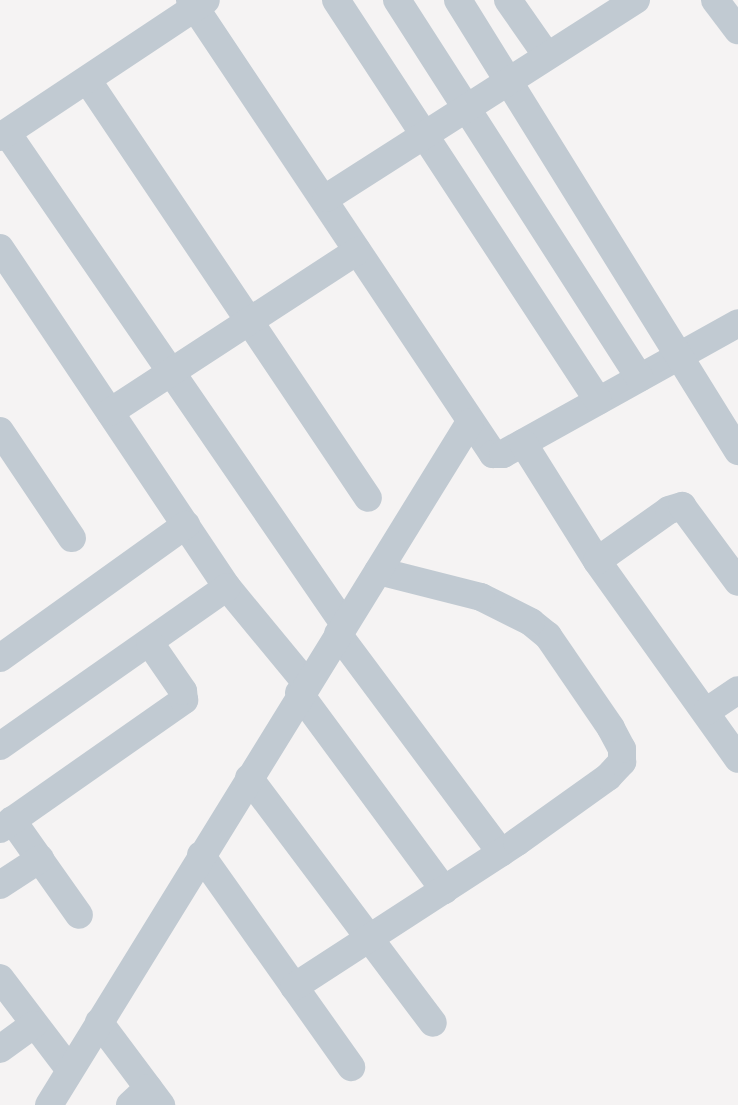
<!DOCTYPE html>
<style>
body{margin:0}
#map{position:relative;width:738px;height:1105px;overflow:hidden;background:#f5f3f3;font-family:Figtree,sans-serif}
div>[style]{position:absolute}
.minor>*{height:28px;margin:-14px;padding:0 14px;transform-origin:14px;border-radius:14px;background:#c1cad2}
span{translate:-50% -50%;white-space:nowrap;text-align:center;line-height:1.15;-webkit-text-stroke:5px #fff;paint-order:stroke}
</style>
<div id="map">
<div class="minor">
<i style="left:190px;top:0;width:546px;rotate:56.28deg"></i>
<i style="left:493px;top:454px;width:10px"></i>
<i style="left:503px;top:454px;width:269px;rotate:-29.1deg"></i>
<i style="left:336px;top:0;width:479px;rotate:56.8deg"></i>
<i style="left:397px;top:0;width:449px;rotate:57.3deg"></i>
<i style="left:458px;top:0;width:531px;rotate:58.17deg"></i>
<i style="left:508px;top:0;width:68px;rotate:55.1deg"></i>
<i style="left:715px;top:0;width:38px;rotate:53deg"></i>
<i style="left:88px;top:81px;width:502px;rotate:56.12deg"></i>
<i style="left:7px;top:133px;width:596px;rotate:55.54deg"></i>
<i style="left:0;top:137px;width:247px;rotate:-33.6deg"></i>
<i style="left:326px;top:198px;width:368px;rotate:-32.6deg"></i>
<i style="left:0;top:248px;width:408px;rotate:56.2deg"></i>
<i style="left:227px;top:587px;width:124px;rotate:50.5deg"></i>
<i style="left:110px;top:412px;width:295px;rotate:-33.1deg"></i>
<i style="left:0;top:431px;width:129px;rotate:56.1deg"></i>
<i style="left:523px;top:443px;width:139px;rotate:57.9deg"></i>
<i style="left:597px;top:561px;width:243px;rotate:54.5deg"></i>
<i style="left:597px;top:561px;width:88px;rotate:-35.3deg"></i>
<i style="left:669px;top:510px;width:14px;rotate:-17deg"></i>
<i style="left:682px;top:506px;width:94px;rotate:53.6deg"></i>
<i style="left:338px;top:634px;width:273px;rotate:53.3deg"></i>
<i style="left:0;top:658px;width:229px;rotate:-35.6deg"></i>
<i style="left:299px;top:693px;width:245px;rotate:53.6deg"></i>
<i style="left:707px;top:711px;width:37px;rotate:-34deg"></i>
<i style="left:0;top:746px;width:277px;rotate:-35deg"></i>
<i style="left:249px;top:778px;width:306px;rotate:53.1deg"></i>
<i style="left:12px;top:820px;width:116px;rotate:54.8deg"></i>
<i style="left:0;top:829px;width:225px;rotate:-35deg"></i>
<i style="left:184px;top:700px;width:9px;rotate:-96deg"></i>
<i style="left:183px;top:691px;width:58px;rotate:-124.5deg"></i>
<i style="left:201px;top:855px;width:260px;rotate:54.7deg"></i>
<i style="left:0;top:885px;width:48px;rotate:-33deg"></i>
<i style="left:0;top:978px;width:114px;rotate:52.8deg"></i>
<i style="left:294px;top:987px;width:266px;rotate:-33deg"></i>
<i style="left:517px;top:842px;width:112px;rotate:-35.5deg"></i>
<i style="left:608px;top:777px;width:21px;rotate:-47deg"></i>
<i style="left:622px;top:762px;width:13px;rotate:-90deg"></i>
<i style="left:622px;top:749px;width:24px;rotate:-118deg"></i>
<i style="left:611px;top:728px;width:112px;rotate:-124.4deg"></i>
<i style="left:548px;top:636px;width:22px;rotate:-141deg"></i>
<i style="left:531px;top:622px;width:56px;rotate:-153.4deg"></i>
<i style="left:481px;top:597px;width:106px;rotate:-165.8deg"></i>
<i style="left:99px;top:1022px;width:104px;rotate:53.2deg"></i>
<i style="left:0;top:1049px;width:41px;rotate:-36deg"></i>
<i style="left:49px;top:1105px;width:802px;rotate:-58.35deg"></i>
<i style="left:130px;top:1105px;width:25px;rotate:-43deg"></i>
</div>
</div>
